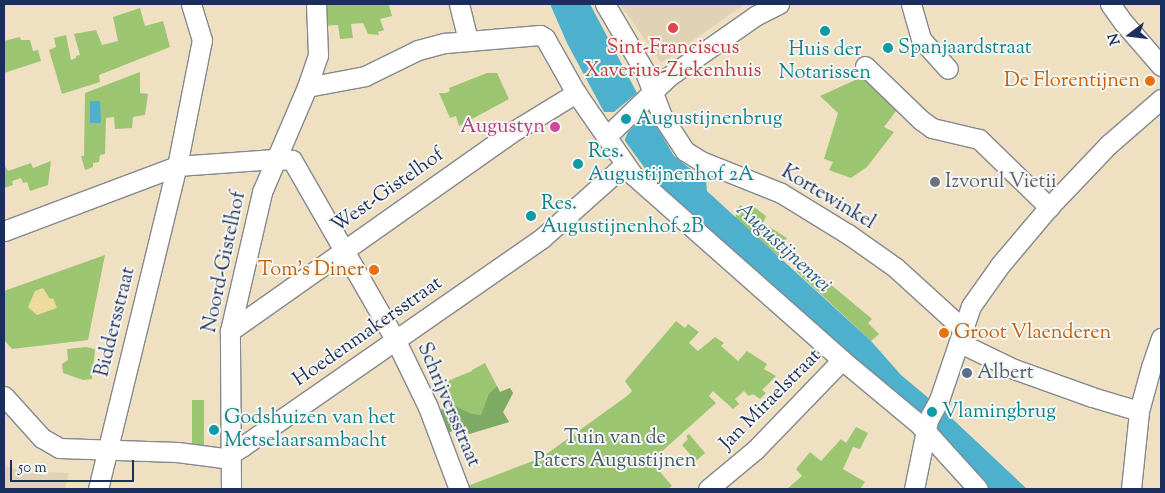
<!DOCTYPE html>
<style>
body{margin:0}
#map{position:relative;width:1165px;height:493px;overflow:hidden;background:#eee0c0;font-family:"Sorts Mill Goudy",serif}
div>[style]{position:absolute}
.built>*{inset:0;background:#e1d2b6}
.green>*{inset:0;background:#9cc572}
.forest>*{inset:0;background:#7daa64}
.sand>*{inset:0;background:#eeda9e}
.water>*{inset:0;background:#4db0cc}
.pier>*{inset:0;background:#eee0c0}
.roads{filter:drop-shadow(1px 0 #84888f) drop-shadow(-1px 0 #84888f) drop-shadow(0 1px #84888f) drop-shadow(0 -1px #84888f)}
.minor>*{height:19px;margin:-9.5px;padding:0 9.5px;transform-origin:9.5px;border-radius:9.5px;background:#fff}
.dots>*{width:14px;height:14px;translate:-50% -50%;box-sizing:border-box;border:2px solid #f6f6f2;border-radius:50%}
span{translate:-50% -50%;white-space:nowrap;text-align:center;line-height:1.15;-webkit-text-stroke:4px #f6f6f2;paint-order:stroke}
.culture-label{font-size:20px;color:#0d838f}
.left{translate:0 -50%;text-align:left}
.health-label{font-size:20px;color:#be3a42}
.food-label{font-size:20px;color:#c56008}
.right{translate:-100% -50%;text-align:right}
.hotel-label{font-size:20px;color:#b23c85}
.worship-label{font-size:20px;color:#5b616d}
.street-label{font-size:20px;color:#1b2f5e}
.service-label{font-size:20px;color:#4e5e75}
.park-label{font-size:20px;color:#425c64}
.water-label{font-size:21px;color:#2c5c84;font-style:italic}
.frame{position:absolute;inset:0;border:5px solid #1b2f5e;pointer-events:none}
.north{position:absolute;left:1105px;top:10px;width:50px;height:50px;-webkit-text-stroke:4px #f6f6f2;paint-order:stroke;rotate:255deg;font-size:14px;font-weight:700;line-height:20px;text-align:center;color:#1b2f5e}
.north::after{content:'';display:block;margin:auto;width:18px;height:22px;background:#1b2f5e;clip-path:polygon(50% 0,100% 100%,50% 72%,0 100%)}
.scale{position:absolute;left:10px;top:460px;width:124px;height:22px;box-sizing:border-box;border:2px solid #1b2f5e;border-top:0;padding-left:6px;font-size:15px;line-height:18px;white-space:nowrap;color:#1b2f5e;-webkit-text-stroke:4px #f6f6f2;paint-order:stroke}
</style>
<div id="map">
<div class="built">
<i style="clip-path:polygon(620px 4px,745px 4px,661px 63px)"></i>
<i style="clip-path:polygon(4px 465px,10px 468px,47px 476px,47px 472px,69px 473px,65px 489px,4px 489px)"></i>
</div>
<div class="green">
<i style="clip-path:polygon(320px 4px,392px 4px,389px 5px,392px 16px,380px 19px,384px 30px,378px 32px,379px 35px,368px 34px,363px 23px,351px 24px,353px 38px,340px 39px,338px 25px,322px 26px)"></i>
<i style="clip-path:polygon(140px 8px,145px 26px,163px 21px,170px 47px,99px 75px,100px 82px,62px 94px,49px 50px,56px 47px,54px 38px,66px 35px,71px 60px,76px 58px,76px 56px,80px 55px,74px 34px,96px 30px,102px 45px,118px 41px,113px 17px)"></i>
<i style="clip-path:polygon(20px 37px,21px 40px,30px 40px,33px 51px,38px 50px,41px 61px,4px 73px,4px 41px)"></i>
<i style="clip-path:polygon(140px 72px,140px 93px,148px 94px,145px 115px,133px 117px,132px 128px,115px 129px,114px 117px,106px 118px,105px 154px,100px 155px,99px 162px,93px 163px,93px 167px,85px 170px,81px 156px,84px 156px,85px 93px)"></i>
<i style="clip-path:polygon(487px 73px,497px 73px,509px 99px,459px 126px,456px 116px,450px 118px,439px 93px,446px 93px,450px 91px,449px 88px)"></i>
<i style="clip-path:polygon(864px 76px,899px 107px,884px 127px,894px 132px,867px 167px,851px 178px,829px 170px,833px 162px,824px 159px,838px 113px,820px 96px)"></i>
<i style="clip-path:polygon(51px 161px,48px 185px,30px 191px,27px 182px,23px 183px,21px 178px,12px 181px,13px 185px,4px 188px,4px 165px,8px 171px,31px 163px,33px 168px)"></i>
<i style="clip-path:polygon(740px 205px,749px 211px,752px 206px,757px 209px,766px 216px,763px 223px,787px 238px,783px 244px,788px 250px,781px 258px,735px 218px)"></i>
<i style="clip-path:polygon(105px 255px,88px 340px,12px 349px,4px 340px,4px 291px)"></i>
<i style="clip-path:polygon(805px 263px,872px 319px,868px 323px,879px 334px,871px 341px,796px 271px)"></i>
<i style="clip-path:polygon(676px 321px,685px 328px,688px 324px,699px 332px,689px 343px,698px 351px,715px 337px,724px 343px,721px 346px,738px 361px,747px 351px,767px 364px,764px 369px,776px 376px,762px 390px,766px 393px,760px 399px,753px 394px,749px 396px,744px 391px,735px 399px,739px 404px,733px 409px,713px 391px,709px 396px,716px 403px,651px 461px,672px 486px,668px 489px,466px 489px,465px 487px,541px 458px,627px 396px,632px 391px,625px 381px)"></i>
<i style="clip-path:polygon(86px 347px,95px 349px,92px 379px,83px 380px,63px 373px,62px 364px,68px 360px,67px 349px)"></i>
<i style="clip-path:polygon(485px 363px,500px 392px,510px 388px,513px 393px,503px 412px,509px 422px,469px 434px,466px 426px,447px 433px,438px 410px,446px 407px,443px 399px,451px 396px,445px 382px,472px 371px,472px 370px)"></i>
<i style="clip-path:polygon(192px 400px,204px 400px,204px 448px,192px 446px)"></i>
<i style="clip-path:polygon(856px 427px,868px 433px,860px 449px,853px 447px,843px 469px,865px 482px,860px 489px,787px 489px,802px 476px,796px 469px,810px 452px,821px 461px,841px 439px,846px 443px)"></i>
<i style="clip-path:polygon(689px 434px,705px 453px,696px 461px,682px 445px,688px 439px,686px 436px)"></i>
</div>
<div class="forest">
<i style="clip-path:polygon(497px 386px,500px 392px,510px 388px,513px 393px,503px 412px,509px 422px,469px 434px,466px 426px,447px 433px,439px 412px,454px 406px,472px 414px,481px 415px,489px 394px)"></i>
</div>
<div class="sand">
<i style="clip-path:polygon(43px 288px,50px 299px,53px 298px,57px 308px,37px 315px,28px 307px,35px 291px)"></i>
</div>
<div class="water">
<i style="clip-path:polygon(550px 4px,590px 4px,637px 93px,674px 156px,706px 181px,707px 191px,871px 341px,901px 375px,944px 411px,1027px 489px,989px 489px,918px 410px,909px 407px,652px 178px,604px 112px,567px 43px)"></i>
<i style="clip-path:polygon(90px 101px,100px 101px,101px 123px,90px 123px)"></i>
</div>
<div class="pier">
<i style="clip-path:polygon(637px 93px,654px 120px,641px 119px,628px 132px,625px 139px,625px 145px,602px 112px,614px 112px)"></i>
</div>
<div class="roads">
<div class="minor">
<i style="left:459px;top:4px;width:38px;rotate:76deg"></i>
<i style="left:605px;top:4px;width:79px;rotate:59.5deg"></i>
<i style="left:645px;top:72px;width:47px;rotate:68.9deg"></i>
<i style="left:662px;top:116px;width:42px;rotate:56.7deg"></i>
<i style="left:685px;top:151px;width:19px;rotate:32deg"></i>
<i style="left:701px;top:161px;width:86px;rotate:21.8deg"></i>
<i style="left:781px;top:193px;width:79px;rotate:31.5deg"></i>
<i style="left:848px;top:234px;width:59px;rotate:35.3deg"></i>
<i style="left:896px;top:268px;width:91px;rotate:42.3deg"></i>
<i style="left:911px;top:4px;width:36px;rotate:74deg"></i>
<i style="left:921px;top:39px;width:40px;rotate:48deg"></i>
<i style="left:1110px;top:4px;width:22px;rotate:54deg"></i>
<i style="left:1123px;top:22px;width:58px;rotate:49.2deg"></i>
<i style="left:865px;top:66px;width:78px;rotate:44deg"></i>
<i style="left:921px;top:120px;width:14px;rotate:36deg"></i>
<i style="left:932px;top:128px;width:48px;rotate:13.2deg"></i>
<i style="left:979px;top:139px;width:98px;rotate:44.2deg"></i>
<i style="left:307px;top:87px;width:59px;rotate:-10.7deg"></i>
<i style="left:365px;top:76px;width:59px;rotate:-26.1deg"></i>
<i style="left:418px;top:50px;width:28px;rotate:-15deg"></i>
<i style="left:445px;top:43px;width:95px;rotate:-4.8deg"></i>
<i style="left:540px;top:35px;width:6px;rotate:31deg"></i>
<i style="left:545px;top:38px;width:63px;rotate:60.6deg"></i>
<i style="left:576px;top:93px;width:100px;rotate:55.2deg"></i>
<i style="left:633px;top:175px;width:279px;rotate:41.5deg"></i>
<i style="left:842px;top:360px;width:102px;rotate:39.8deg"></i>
<i style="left:920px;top:425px;width:86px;rotate:47.8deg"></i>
<i style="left:607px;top:136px;width:85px;rotate:-44deg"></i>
<i style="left:668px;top:77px;width:106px;rotate:-35deg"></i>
<i style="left:755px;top:16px;width:27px;rotate:-27deg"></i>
<i style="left:4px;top:231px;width:185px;rotate:-20.6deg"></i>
<i style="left:177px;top:166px;width:98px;rotate:-4.1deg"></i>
<i style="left:275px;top:159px;width:17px;rotate:3deg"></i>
<i style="left:292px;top:160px;width:207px;rotate:60.1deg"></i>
<i style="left:395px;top:339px;width:76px;rotate:64.1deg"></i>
<i style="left:428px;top:407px;width:88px;rotate:69.3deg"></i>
<i style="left:230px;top:331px;width:342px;rotate:-35.2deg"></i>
<i style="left:509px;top:134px;width:79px;rotate:-31.5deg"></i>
<i style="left:960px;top:343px;width:60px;rotate:25.7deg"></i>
<i style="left:1014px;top:369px;width:83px;rotate:19.7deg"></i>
<i style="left:1092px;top:397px;width:49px;rotate:16.6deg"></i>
<i style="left:4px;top:396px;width:57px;rotate:47.9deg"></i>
<i style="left:42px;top:438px;width:20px;rotate:30deg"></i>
<i style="left:59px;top:448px;width:118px;rotate:1.9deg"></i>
<i style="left:177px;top:452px;width:47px;rotate:7.3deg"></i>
<i style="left:224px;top:458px;width:22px;rotate:-32deg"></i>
<i style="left:243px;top:446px;width:363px;rotate:-34.8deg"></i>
<i style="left:541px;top:239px;width:111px;rotate:-41.7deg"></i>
<i style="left:98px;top:489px;width:333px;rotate:-76.3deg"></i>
<i style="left:177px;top:166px;width:128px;rotate:-78.8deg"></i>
<i style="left:202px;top:40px;width:38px;rotate:-107deg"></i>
<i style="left:231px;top:489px;width:158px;rotate:-90.4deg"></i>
<i style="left:230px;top:331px;width:143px;rotate:-77deg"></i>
<i style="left:262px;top:192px;width:114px;rotate:-66.8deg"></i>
<i style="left:307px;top:87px;width:34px;rotate:-71deg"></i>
<i style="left:318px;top:55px;width:51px;rotate:-92.2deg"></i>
<i style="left:708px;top:489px;width:61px;rotate:-39.7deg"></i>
<i style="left:755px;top:450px;width:125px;rotate:-46deg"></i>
<i style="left:914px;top:489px;width:70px;rotate:-78.5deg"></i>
<i style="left:928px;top:420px;width:23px;rotate:-61deg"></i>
<i style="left:939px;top:400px;width:99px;rotate:-71.2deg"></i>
<i style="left:971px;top:306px;width:50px;rotate:-54.7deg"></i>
<i style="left:1000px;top:265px;width:76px;rotate:-49.8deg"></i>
<i style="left:1049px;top:207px;width:86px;rotate:-46.4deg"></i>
<i style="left:1108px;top:145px;width:70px;rotate:-41deg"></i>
<i style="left:1131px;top:489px;width:78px;rotate:-84.1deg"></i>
<i style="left:1139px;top:411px;width:46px;rotate:-74.7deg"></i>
<i style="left:1151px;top:367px;width:31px;rotate:-71deg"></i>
</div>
</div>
<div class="dots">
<i style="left:673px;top:28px;background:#e0444e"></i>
<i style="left:825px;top:31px;background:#0f9aa8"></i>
<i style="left:888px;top:48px;background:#0f9aa8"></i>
<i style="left:1150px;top:81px;background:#e8710a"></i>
<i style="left:626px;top:119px;background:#0f9aa8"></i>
<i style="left:555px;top:127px;background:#d1479c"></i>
<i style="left:578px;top:164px;background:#0f9aa8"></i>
<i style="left:935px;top:182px;background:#6b7280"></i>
<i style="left:531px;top:216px;background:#0f9aa8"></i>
<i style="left:374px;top:270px;background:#e8710a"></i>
<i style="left:944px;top:333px;background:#e8710a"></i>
<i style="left:967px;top:373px;background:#5c6f8a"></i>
<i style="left:932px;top:412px;background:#0f9aa8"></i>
<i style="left:214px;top:430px;background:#0f9aa8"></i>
</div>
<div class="culture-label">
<span class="left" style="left:898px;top:48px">Spanjaardstraat</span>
<span style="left:825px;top:62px">Huis der<br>Notarissen</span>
<span class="left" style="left:636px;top:119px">Augustijnenbrug</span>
<span class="left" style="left:588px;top:164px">Res.<br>Augustijnenhof 2A</span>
<span class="left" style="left:541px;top:216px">Res.<br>Augustijnenhof 2B</span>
<span class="left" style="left:942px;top:412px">Vlamingbrug</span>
<span class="left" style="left:224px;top:430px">Godshuizen van het<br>Metselaarsambacht</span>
</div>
<div class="health-label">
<span style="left:673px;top:60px">Sint-Franciscus<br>Xaverius-Ziekenhuis</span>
</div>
<div class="food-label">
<span class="right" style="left:1140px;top:81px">De Florentijnen</span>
<span class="right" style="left:364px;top:270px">Tom's Diner</span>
<span class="left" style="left:954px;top:333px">Groot Vlaenderen</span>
</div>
<div class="hotel-label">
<span class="right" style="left:545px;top:127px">Augustyn</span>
</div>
<div class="worship-label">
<span class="left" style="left:945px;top:182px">Izvorul Vietii</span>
</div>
<div class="street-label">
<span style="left:388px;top:191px;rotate:-35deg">West-Gistelhof</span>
<span style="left:828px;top:198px;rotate:31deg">Kortewinkel</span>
<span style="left:225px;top:262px;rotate:-78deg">Noord-Gistelhof</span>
<span style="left:116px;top:322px;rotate:-76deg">Biddersstraat</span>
<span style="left:368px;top:332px;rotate:-35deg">Hoedenmakersstraat</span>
<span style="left:771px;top:400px;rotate:-45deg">Jan Miraelstraat</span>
<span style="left:448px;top:405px;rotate:67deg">Schrijversstraat</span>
</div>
<div class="service-label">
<span class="left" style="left:977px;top:373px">Albert</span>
</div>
<div class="park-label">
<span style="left:615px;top:450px">Tuin van de<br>Paters Augustijnen</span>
</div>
<div class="water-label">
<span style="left:783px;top:248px;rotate:43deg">Augustijnenrei</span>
</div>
<div class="frame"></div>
<div class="north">N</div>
<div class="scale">50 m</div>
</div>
